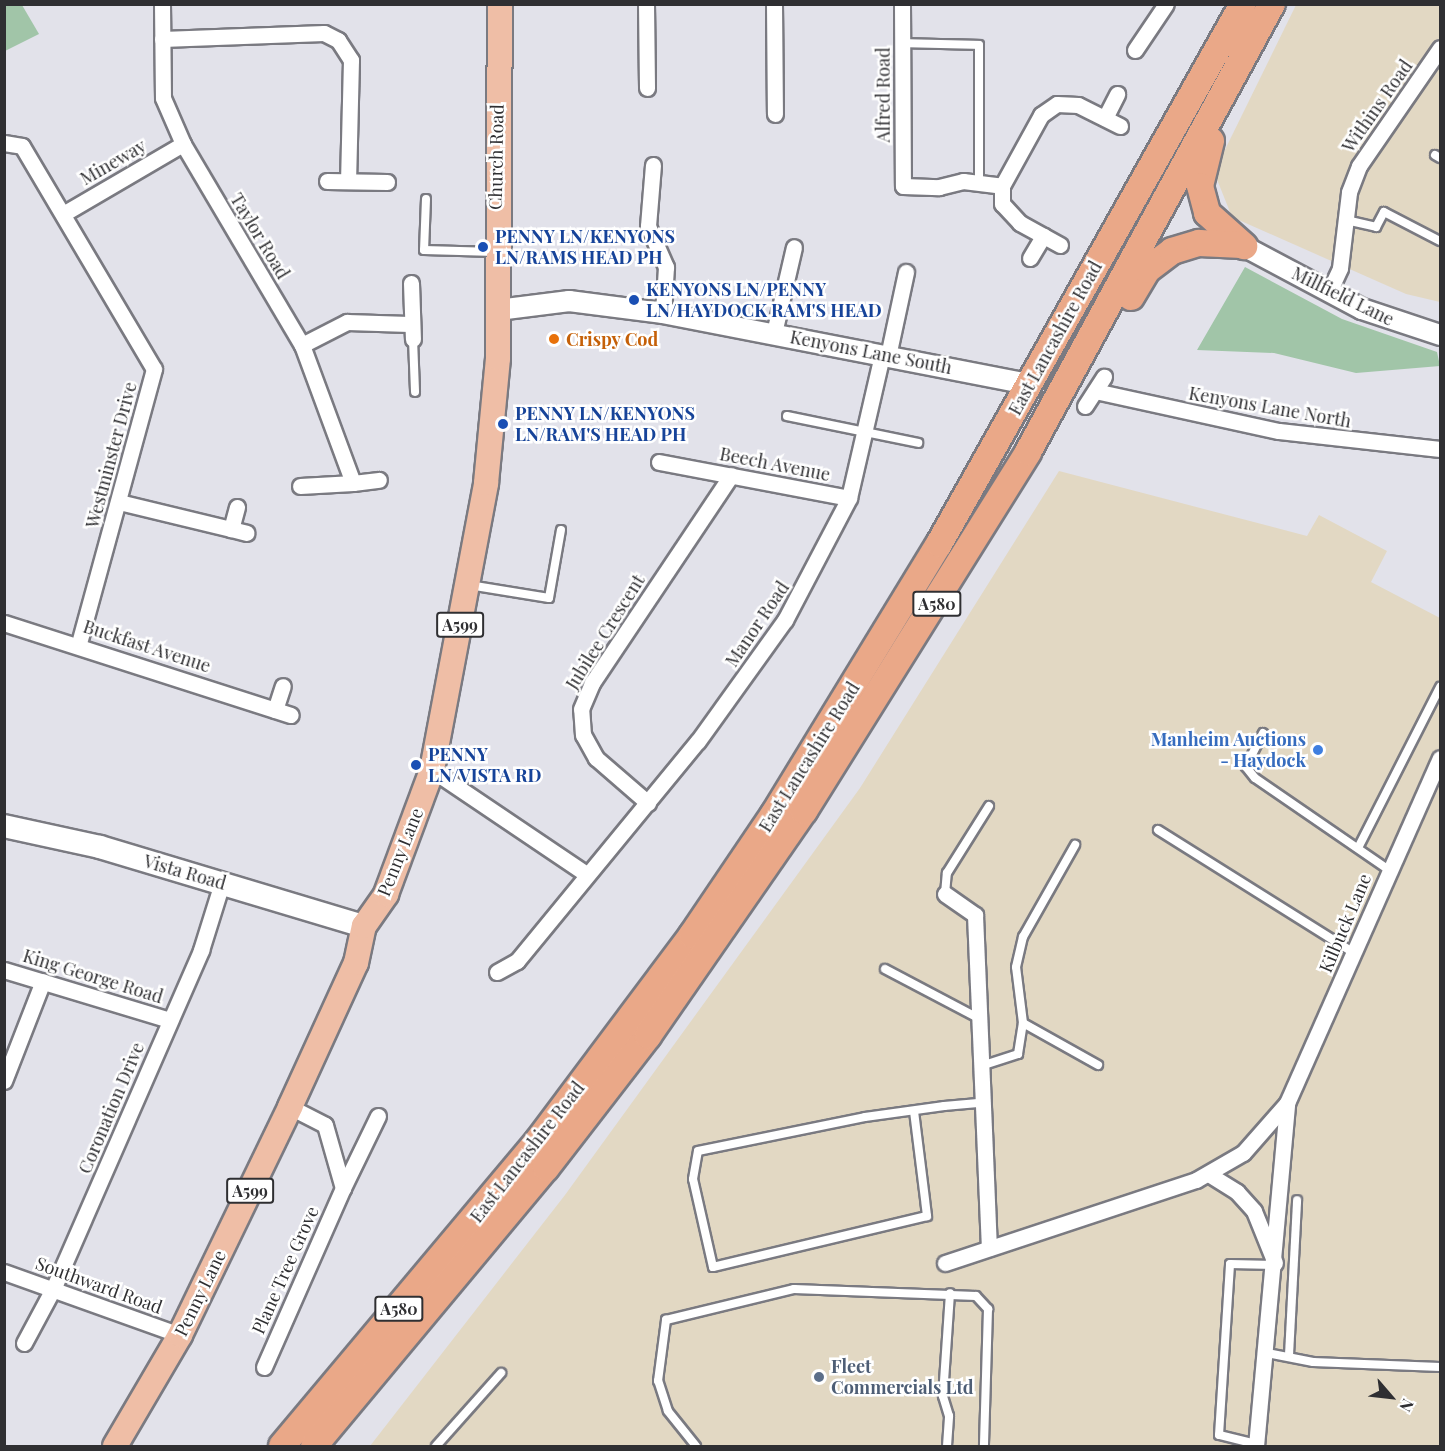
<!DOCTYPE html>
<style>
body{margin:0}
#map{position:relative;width:1445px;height:1451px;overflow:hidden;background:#e2e2ea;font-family:"Playfair Display",serif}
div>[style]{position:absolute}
.industrial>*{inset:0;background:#e2d8c3}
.green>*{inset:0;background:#a1c5a8}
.roads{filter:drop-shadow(2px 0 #7a7a81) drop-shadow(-2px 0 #7a7a81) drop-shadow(0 2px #7a7a81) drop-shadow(0 -2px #7a7a81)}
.service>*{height:8px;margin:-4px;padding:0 4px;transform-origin:4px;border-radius:4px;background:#fff}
.minor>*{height:15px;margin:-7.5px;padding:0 7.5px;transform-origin:7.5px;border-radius:7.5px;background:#fff}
.tertiary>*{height:20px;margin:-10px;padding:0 10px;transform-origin:10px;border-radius:10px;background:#fff}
.secondary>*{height:22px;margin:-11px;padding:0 11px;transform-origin:11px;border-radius:11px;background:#fff}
.primary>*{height:24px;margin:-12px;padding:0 12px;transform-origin:12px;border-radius:12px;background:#efbea6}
.trunk>*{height:26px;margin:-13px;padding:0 13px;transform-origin:13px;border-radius:13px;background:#eaa888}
.dots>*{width:16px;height:16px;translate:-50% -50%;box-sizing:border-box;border:3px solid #fff;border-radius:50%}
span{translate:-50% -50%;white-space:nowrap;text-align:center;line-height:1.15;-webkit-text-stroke:5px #fff;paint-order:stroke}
.shield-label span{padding:2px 4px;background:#fff;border:2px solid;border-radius:4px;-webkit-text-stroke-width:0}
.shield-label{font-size:16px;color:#2f2f32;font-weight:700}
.street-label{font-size:18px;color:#2f2f32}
.transit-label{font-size:18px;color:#164399;font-weight:700}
.left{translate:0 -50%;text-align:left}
.food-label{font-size:18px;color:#c56008;font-weight:700}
.shop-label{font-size:18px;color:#366cbe;font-weight:700}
.right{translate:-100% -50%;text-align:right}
.service-label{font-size:18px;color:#4e5e75;font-weight:700}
.frame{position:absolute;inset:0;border:6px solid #2f2f32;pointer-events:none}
.north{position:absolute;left:1361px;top:1367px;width:60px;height:60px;-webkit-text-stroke:4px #fff;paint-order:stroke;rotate:118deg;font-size:16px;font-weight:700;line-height:24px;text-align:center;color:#2f2f32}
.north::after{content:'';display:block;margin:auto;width:21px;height:27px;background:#2f2f32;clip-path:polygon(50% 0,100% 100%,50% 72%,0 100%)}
</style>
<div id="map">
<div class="industrial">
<i style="clip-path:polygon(1296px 5px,1440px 5px,1440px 302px,1406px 294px,1232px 217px,1214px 172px)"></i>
<i style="clip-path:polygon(1059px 471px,1307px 536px,1319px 515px,1387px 551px,1371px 582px,1440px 618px,1440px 1446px,370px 1446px,565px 1195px,860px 788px)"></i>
</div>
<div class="green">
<i style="clip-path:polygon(5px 4px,22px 5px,39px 34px,5px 51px)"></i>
<i style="clip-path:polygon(1245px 267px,1342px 319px,1437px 352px,1440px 366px,1356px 373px,1274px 353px,1197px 350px)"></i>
</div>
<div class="roads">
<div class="service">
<i style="left:902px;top:43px;width:77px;rotate:1.5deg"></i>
<i style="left:979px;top:45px;width:138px;rotate:90deg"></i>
<i style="left:1435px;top:155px;width:6px;rotate:31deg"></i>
<i style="left:426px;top:199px;width:51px;rotate:92.2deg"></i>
<i style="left:424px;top:250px;width:71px;rotate:1.6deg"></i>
<i style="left:1346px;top:220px;width:31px;rotate:13deg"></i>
<i style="left:1376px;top:227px;width:17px;rotate:-62deg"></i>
<i style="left:1384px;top:212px;width:63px;rotate:27.4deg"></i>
<i style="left:413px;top:339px;width:53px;rotate:87.8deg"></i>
<i style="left:787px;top:416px;width:134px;rotate:11.6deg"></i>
<i style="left:469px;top:585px;width:81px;rotate:9.2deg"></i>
<i style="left:549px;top:598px;width:69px;rotate:-80deg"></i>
<i style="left:1263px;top:733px;width:38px;rotate:117deg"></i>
<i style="left:1246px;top:767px;width:14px;rotate:51deg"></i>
<i style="left:1255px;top:778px;width:163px;rotate:34.5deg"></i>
<i style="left:1158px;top:830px;width:231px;rotate:32.1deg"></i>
<i style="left:1358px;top:848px;width:181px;rotate:-63deg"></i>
<i style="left:945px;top:894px;width:21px;rotate:-85deg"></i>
<i style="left:947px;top:873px;width:79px;rotate:-57.9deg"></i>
<i style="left:885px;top:969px;width:105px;rotate:27.8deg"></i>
<i style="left:1023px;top:1023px;width:86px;rotate:29.2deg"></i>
<i style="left:981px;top:1066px;width:39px;rotate:-18deg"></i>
<i style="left:1018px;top:1054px;width:31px;rotate:-81deg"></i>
<i style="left:1023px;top:1023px;width:56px;rotate:-97.1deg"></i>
<i style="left:1016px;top:967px;width:31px;rotate:-77deg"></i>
<i style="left:1023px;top:937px;width:106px;rotate:-60.5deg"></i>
<i style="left:914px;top:1111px;width:106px;rotate:82.9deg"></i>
<i style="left:927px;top:1216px;width:220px;rotate:166.6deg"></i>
<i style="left:713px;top:1267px;width:90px;rotate:-102.8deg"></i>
<i style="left:693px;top:1179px;width:28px;rotate:-80deg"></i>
<i style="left:698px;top:1151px;width:170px;rotate:-11.5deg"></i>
<i style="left:865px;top:1117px;width:80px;rotate:-7.9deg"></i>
<i style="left:944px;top:1106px;width:37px;rotate:-5deg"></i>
<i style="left:1262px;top:1352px;width:52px;rotate:11.1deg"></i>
<i style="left:1313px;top:1362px;width:127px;rotate:2.3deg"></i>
<i style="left:1289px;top:1355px;width:155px;rotate:-87deg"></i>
<i style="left:1256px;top:1444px;width:38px;rotate:-166deg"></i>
<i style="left:1219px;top:1435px;width:171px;rotate:-86.3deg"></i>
<i style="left:1230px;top:1264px;width:45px;rotate:1.3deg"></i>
<i style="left:436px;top:1446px;width:98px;rotate:-48.3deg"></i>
<i style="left:696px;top:1446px;width:45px;rotate:-128.7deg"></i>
<i style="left:668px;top:1411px;width:32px;rotate:-108deg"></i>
<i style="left:658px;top:1381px;width:62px;rotate:-82.5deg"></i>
<i style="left:666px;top:1320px;width:132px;rotate:-13.6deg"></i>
<i style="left:794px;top:1289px;width:182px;rotate:2.2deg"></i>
<i style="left:976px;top:1296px;width:18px;rotate:47deg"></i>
<i style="left:988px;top:1309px;width:137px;rotate:91.7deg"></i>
<i style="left:947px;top:1446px;width:30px;rotate:-86deg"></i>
<i style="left:949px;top:1416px;width:21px;rotate:-107deg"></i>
<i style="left:943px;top:1396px;width:103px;rotate:-86.1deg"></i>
</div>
<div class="minor">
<i style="left:162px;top:4px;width:94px;rotate:89.4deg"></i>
<i style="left:163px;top:98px;width:50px;rotate:66.5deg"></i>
<i style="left:183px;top:144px;width:234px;rotate:59.4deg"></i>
<i style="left:302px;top:345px;width:147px;rotate:69.7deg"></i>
<i style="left:353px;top:483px;width:53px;rotate:176.8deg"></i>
<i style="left:646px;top:4px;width:84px;rotate:89.3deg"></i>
<i style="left:774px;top:4px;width:110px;rotate:89.5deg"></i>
<i style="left:902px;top:4px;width:182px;rotate:89.7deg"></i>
<i style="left:903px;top:186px;width:36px;rotate:2deg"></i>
<i style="left:939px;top:187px;width:25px;rotate:-14deg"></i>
<i style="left:963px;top:181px;width:39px;rotate:7deg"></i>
<i style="left:162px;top:39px;width:162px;rotate:-2.1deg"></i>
<i style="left:324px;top:33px;width:16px;rotate:27deg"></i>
<i style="left:338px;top:40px;width:24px;rotate:57deg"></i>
<i style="left:351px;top:60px;width:121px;rotate:91.4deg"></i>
<i style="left:1135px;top:50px;width:55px;rotate:-56deg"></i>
<i style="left:1105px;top:118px;width:27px;rotate:-63deg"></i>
<i style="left:4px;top:143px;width:18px;rotate:9deg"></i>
<i style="left:22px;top:146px;width:259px;rotate:59.4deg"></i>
<i style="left:154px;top:369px;width:285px;rotate:105.3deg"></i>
<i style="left:653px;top:165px;width:61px;rotate:94.7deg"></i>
<i style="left:648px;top:226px;width:45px;rotate:66.3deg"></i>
<i style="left:666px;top:267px;width:46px;rotate:93.7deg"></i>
<i style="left:327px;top:181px;width:60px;rotate:1deg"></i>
<i style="left:63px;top:214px;width:139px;rotate:-30.3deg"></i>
<i style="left:1060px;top:245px;width:46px;rotate:-151.2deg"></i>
<i style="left:1020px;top:223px;width:26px;rotate:-133deg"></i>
<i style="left:1002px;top:204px;width:18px;rotate:-90deg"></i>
<i style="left:1002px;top:186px;width:81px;rotate:-61.2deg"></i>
<i style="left:1041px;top:115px;width:19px;rotate:-35deg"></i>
<i style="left:1057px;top:104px;width:21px;rotate:3deg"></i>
<i style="left:1078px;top:105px;width:47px;rotate:26.6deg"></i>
<i style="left:1030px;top:258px;width:26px;rotate:-59deg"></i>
<i style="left:411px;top:283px;width:56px;rotate:88deg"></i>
<i style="left:1329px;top:292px;width:26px;rotate:-65deg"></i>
<i style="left:1340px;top:268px;width:77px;rotate:-83.2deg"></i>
<i style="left:1349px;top:192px;width:28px;rotate:-69deg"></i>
<i style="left:1359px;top:166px;width:143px;rotate:-55.5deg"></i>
<i style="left:774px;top:333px;width:88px;rotate:-76.9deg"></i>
<i style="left:302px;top:345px;width:51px;rotate:-27.1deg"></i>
<i style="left:347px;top:322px;width:62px;rotate:1.8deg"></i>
<i style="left:888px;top:356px;width:86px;rotate:-77.9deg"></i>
<i style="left:1095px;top:391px;width:188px;rotate:12.3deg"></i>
<i style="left:1279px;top:431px;width:162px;rotate:6.4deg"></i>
<i style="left:1085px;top:406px;width:35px;rotate:-57deg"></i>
<i style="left:659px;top:462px;width:193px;rotate:10.7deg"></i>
<i style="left:353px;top:483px;width:26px;rotate:-7deg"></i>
<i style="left:119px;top:502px;width:115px;rotate:13.6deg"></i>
<i style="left:237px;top:507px;width:23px;rotate:105deg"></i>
<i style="left:231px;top:529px;width:16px;rotate:14deg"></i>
<i style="left:4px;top:623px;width:301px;rotate:17.8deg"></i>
<i style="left:275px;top:710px;width:25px;rotate:-72deg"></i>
<i style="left:432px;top:770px;width:186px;rotate:34deg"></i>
<i style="left:648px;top:803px;width:69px;rotate:-139.1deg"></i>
<i style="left:596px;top:758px;width:26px;rotate:-119deg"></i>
<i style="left:583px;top:735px;width:26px;rotate:-94deg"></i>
<i style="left:581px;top:709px;width:28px;rotate:-67deg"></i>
<i style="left:592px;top:683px;width:250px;rotate:-56.2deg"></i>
<i style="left:945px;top:894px;width:37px;rotate:35deg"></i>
<i style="left:975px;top:915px;width:333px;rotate:87.6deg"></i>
<i style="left:4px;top:970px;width:173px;rotate:16.8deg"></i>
<i style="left:497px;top:972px;width:23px;rotate:-29deg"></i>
<i style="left:517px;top:961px;width:285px;rotate:-50.6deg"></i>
<i style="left:698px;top:741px;width:149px;rotate:-54.3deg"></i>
<i style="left:785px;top:620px;width:138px;rotate:-62.3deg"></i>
<i style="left:849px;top:498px;width:147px;rotate:-77deg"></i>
<i style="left:4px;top:1081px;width:107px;rotate:-68.7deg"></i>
<i style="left:290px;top:1107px;width:39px;rotate:27deg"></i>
<i style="left:325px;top:1125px;width:66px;rotate:74.1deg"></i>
<i style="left:343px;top:1188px;width:80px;rotate:-64.1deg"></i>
<i style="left:1210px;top:1175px;width:32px;rotate:32deg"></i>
<i style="left:1237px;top:1192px;width:25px;rotate:48deg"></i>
<i style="left:1254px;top:1211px;width:56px;rotate:68deg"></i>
<i style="left:945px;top:1263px;width:264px;rotate:-18.3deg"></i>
<i style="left:1196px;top:1180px;width:54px;rotate:-29.9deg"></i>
<i style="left:1243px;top:1153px;width:67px;rotate:-48.7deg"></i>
<i style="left:1287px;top:1103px;width:377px;rotate:-66.1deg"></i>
<i style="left:4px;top:1272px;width:187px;rotate:19.7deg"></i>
<i style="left:24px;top:1343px;width:64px;rotate:-61.8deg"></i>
<i style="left:54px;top:1287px;width:368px;rotate:-66.4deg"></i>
<i style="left:201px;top:950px;width:70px;rotate:-72.6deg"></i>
<i style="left:264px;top:1367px;width:196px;rotate:-66.2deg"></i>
<i style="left:1256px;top:1446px;width:344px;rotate:-84.8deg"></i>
</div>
<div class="tertiary">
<i style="left:1249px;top:249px;width:128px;rotate:28deg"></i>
<i style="left:1362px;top:309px;width:82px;rotate:18.4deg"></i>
<i style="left:498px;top:310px;width:72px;rotate:-7.2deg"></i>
<i style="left:569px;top:301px;width:95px;rotate:7.3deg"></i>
<i style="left:663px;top:313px;width:373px;rotate:11deg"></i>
</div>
<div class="secondary">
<i style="left:4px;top:826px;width:98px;rotate:12.3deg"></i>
<i style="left:100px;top:847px;width:276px;rotate:16.7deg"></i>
</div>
<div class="primary">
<i style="left:115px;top:1446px;width:129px;rotate:-59.6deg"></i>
<i style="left:180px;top:1335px;width:253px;rotate:-64.2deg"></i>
<i style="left:290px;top:1107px;width:158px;rotate:-65.4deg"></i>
<i style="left:356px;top:963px;width:38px;rotate:-78deg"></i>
<i style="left:364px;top:926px;width:39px;rotate:-55deg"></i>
<i style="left:386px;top:894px;width:132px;rotate:-69.6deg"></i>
<i style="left:432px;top:770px;width:292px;rotate:-79.3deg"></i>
<i style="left:486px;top:483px;width:126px;rotate:-84.5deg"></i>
<i style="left:498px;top:358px;width:354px;rotate:-89.7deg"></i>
</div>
<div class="trunk">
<i style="left:1211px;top:141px;width:46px;rotate:103.7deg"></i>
<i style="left:1200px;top:186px;width:28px;rotate:75deg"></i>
<i style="left:1207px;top:213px;width:50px;rotate:41.7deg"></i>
<i style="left:1131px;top:297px;width:31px;rotate:-59deg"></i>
<i style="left:1147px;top:270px;width:31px;rotate:-37deg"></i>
<i style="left:1172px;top:251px;width:28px;rotate:-17deg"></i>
<i style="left:1199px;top:243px;width:43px;rotate:2.7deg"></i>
<i style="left:282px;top:1446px;width:398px;rotate:-50deg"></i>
<i style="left:538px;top:1141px;width:257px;rotate:-53.2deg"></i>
<i style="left:692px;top:935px;width:146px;rotate:-55.9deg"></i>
<i style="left:774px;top:814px;width:316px;rotate:-58.6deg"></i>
<i style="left:939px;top:544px;width:620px;rotate:-60.62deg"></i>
<i style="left:314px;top:1446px;width:362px;rotate:-50.2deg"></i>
<i style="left:546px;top:1168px;width:167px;rotate:-52.3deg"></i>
<i style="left:648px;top:1036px;width:274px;rotate:-55.3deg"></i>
<i style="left:804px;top:811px;width:423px;rotate:-58deg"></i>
<i style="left:1028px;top:452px;width:510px;rotate:-61.43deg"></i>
</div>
</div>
<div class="dots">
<i style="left:483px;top:247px;background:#1a4fb4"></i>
<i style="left:634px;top:300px;background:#1a4fb4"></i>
<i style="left:554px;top:339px;background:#e8710a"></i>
<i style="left:503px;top:424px;background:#1a4fb4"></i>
<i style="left:1318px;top:750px;background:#3f7fe0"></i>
<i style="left:416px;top:765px;background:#1a4fb4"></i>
<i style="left:819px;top:1377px;background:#5c6f8a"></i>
</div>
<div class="shield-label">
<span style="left:937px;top:604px">A580</span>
<span style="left:460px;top:625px">A599</span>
<span style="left:250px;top:1191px">A599</span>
<span style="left:399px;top:1309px">A580</span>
</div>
<div class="street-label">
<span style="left:883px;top:95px;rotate:-90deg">Alfred Road</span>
<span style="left:1377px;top:106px;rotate:-55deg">Withins Road</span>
<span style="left:496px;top:157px;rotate:-89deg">Church Road</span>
<span style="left:113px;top:162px;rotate:-30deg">Mineway</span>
<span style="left:260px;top:236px;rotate:59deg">Taylor Road</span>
<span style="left:1343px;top:296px;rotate:26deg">Millfield Lane</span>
<span style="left:1055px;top:338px;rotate:-61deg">East Lancashire Road</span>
<span style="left:871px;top:352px;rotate:11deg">Kenyons Lane South</span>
<span style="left:1270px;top:407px;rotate:10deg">Kenyons Lane North</span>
<span style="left:111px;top:455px;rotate:-75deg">Westminster Drive</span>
<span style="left:775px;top:464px;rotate:11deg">Beech Avenue</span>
<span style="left:757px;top:624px;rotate:-56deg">Manor Road</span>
<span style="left:605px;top:632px;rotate:-58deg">Jubilee Crescent</span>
<span style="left:147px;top:646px;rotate:18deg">Buckfast Avenue</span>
<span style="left:809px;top:757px;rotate:-58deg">East Lancashire Road</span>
<span style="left:400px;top:852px;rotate:-68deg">Penny Lane</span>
<span style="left:185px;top:872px;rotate:16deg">Vista Road</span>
<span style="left:1345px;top:923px;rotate:-67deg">Kilbuck Lane</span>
<span style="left:93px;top:976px;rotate:17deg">King George Road</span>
<span style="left:111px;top:1108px;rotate:-67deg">Coronation Drive</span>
<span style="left:527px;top:1152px;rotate:-52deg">East Lancashire Road</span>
<span style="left:285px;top:1270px;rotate:-66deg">Plane Tree Grove</span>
<span style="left:99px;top:1285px;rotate:20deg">Southward Road</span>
<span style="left:200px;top:1293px;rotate:-64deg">Penny Lane</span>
</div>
<div class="transit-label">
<span class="left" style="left:495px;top:247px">PENNY LN/KENYONS<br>LN/RAMS HEAD PH</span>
<span class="left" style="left:646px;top:300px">KENYONS LN/PENNY<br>LN/HAYDOCK RAM'S HEAD</span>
<span class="left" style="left:515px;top:424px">PENNY LN/KENYONS<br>LN/RAM'S HEAD PH</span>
<span class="left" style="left:428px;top:765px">PENNY<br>LN/VISTA RD</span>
</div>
<div class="food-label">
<span class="left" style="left:566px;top:339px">Crispy Cod</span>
</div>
<div class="shop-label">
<span class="right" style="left:1306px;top:750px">Manheim Auctions<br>- Haydock</span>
</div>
<div class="service-label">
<span class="left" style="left:831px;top:1377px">Fleet<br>Commercials Ltd</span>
</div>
<div class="frame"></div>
<div class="north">N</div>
</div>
